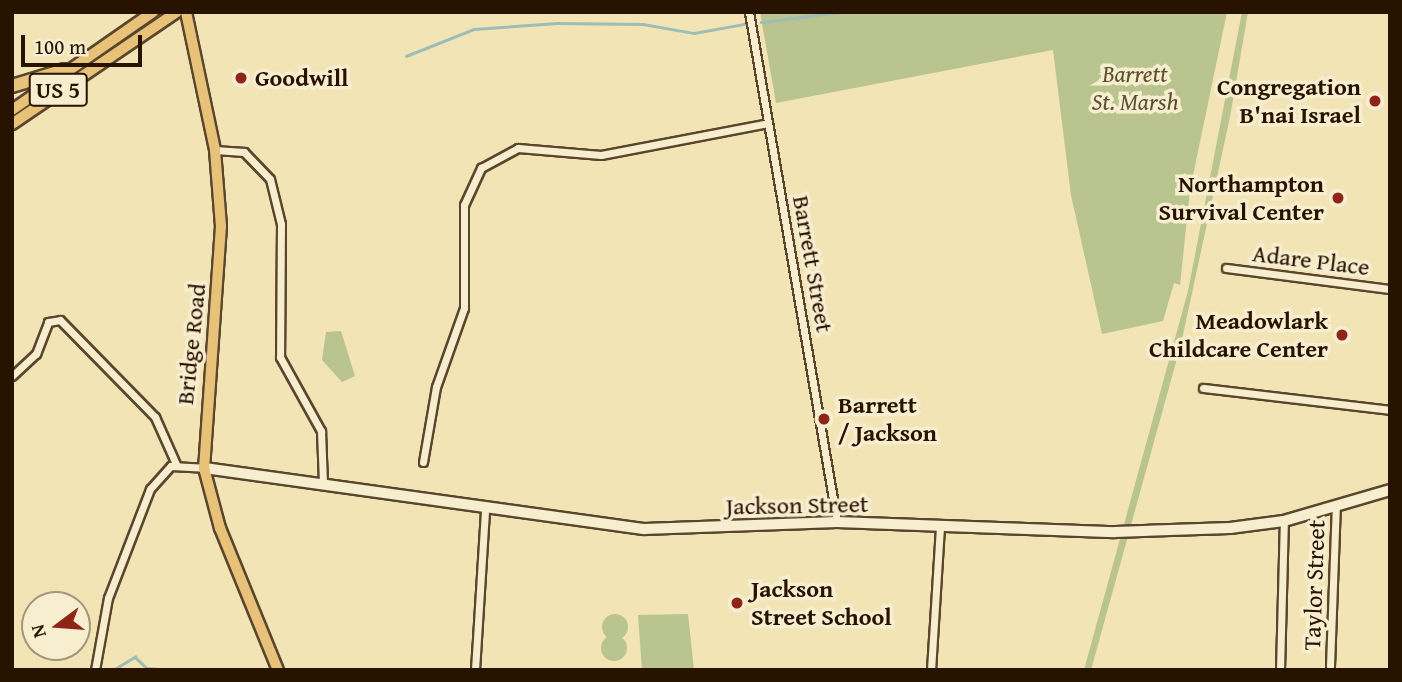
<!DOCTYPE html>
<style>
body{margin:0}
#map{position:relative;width:1402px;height:682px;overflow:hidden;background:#f2e4b5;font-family:"Gentium Book Plus",serif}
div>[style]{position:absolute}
.green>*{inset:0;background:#b9c48e}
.round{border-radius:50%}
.stream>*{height:2.5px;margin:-1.25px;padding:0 1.25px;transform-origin:1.25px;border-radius:1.25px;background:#9dbdb6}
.roads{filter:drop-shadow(2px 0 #5a462d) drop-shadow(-2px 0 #5a462d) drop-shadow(0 2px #5a462d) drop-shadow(0 -2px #5a462d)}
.street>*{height:7px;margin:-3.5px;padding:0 3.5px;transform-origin:3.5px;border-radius:3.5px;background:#f7edcf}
.secondary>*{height:10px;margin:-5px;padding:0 5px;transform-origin:5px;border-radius:5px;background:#f7edcf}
.primary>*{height:10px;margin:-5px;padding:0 5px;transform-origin:5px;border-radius:5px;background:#e9c27a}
.highway>*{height:12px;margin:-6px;padding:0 6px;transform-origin:6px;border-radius:6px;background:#e9c27a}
.dots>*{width:19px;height:19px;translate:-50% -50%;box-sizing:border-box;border:4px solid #f7edcf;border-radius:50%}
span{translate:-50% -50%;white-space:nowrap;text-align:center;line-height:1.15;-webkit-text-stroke:7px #f7edcf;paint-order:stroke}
.shield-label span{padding:2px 5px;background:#f7edcf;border:2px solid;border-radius:5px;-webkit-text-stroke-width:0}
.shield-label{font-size:23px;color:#281200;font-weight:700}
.park-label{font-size:24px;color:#5b5032;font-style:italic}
.poi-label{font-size:24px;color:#281200;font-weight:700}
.left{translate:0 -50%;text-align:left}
.right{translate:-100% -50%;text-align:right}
.street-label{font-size:24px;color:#281200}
.frame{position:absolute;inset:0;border:14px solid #281200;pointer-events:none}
.north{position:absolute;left:21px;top:591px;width:70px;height:70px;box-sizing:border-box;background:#f7edcf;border:2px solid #a4957c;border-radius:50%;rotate:254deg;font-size:19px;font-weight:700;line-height:28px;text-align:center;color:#281200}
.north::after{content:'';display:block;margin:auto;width:24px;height:32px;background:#8f2418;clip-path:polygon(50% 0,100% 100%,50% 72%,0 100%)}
.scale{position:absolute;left:21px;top:35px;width:121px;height:32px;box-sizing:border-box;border:4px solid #281200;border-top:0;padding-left:9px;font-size:21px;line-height:24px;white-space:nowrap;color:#281200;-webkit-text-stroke:5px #f7edcf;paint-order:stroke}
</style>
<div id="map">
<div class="green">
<i style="clip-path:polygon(760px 12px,1227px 12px,1190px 190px,1180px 285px,1174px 283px,1163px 321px,1102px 334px,1071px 195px,1053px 50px,776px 103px)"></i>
<i style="clip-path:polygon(1242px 12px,1248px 12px,1230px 117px,1181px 344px,1091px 670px,1084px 670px,1188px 291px)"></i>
<i style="clip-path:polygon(341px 331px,355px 376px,342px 382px,322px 360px,326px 332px)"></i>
<i style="clip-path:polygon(688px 614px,694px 670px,642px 670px,638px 615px)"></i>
<i class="round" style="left:602px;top:614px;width:26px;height:26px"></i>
<i class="round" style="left:601px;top:635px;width:26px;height:26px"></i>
</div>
<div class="stream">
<i style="left:761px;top:22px;width:79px;rotate:-7.3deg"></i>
<i style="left:406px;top:56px;width:73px;rotate:-21.7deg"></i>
<i style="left:474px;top:29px;width:83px;rotate:-4.1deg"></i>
<i style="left:557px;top:23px;width:86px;rotate:0.7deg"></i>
<i style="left:643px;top:24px;width:52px;rotate:10deg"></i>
<i style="left:694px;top:33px;width:51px;rotate:-10.2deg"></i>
<i style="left:113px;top:670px;width:26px;rotate:-31deg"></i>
<i style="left:135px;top:657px;width:16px;rotate:43deg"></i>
<i style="left:147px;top:668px;width:28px;rotate:4deg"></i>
</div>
<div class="roads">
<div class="street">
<i style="left:749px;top:12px;width:518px;rotate:80.21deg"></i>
<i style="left:215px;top:150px;width:29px;rotate:4deg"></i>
<i style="left:244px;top:152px;width:37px;rotate:46deg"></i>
<i style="left:270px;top:179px;width:46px;rotate:76.3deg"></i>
<i style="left:281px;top:224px;width:133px;rotate:90.4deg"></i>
<i style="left:280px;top:357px;width:85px;rotate:61deg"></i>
<i style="left:321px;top:431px;width:53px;rotate:87.8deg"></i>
<i style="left:1226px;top:268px;width:165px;rotate:7.3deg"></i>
<i style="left:12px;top:376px;width:33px;rotate:-43deg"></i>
<i style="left:36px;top:354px;width:34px;rotate:-69deg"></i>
<i style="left:48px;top:322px;width:12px;rotate:-9deg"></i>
<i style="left:60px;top:320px;width:136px;rotate:45.6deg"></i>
<i style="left:155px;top:417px;width:51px;rotate:65.9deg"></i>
<i style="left:1203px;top:388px;width:188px;rotate:6.7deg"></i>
<i style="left:423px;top:462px;width:76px;rotate:-80.2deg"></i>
<i style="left:436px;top:387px;width:84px;rotate:-70.5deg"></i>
<i style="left:464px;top:308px;width:103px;rotate:-90deg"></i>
<i style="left:464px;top:205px;width:41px;rotate:-65.3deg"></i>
<i style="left:481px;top:168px;width:42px;rotate:-28.4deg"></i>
<i style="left:518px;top:148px;width:83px;rotate:4.8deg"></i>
<i style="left:601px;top:155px;width:170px;rotate:-10.8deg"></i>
<i style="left:1330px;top:666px;width:160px;rotate:-87.9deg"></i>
<i style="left:95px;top:670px;width:73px;rotate:-79.8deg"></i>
<i style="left:108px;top:598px;width:117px;rotate:-68.9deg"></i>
<i style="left:150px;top:489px;width:31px;rotate:-48deg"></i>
<i style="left:171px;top:466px;width:33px;rotate:3deg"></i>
<i style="left:475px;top:670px;width:160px;rotate:-86.4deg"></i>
<i style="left:931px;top:670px;width:143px;rotate:-86.4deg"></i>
<i style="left:1280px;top:670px;width:149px;rotate:-88.5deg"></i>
</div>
<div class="secondary">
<i style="left:204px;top:468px;width:444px;rotate:7.9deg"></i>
<i style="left:644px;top:529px;width:193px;rotate:-2.1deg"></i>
<i style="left:837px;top:522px;width:278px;rotate:2.1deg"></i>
<i style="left:1115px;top:532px;width:115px;rotate:-2deg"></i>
<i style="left:1230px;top:528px;width:54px;rotate:-7.4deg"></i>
<i style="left:1284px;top:521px;width:110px;rotate:-16.3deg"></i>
</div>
<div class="primary">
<i style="left:186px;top:12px;width:141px;rotate:78.1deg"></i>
<i style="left:215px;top:150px;width:76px;rotate:85.5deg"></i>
<i style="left:221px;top:226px;width:243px;rotate:94deg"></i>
<i style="left:204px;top:468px;width:62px;rotate:75.1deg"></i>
<i style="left:220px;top:528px;width:153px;rotate:67.8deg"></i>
<i style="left:12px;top:110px;width:172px;rotate:-34.8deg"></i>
<i style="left:12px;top:124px;width:199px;rotate:-34.2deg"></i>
</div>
<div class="highway">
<i style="left:12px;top:86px;width:54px;rotate:-17.1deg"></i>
</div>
</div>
<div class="dots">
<i style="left:241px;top:78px;background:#8f2418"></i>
<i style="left:1375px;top:101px;background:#8f2418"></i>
<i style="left:1338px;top:198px;background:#8f2418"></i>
<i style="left:1342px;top:335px;background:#8f2418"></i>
<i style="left:824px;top:419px;background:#8f2418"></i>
<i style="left:737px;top:603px;background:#8f2418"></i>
</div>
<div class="shield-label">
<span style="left:58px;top:90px">US 5</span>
</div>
<div class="park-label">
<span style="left:1135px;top:88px">Barrett<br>St. Marsh</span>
</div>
<div class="poi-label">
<span class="left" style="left:255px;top:78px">Goodwill</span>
<span class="right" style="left:1361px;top:101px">Congregation<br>B'nai Israel</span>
<span class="right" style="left:1324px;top:198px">Northampton<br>Survival Center</span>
<span class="right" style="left:1328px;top:335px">Meadowlark<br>Childcare Center</span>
<span class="left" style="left:838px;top:419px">Barrett<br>/ Jackson</span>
<span class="left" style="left:751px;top:603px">Jackson<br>Street School</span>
</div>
<div class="street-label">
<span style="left:1311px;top:260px;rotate:7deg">Adare Place</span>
<span style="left:813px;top:264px;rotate:80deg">Barrett Street</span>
<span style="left:191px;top:344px;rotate:-84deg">Bridge Road</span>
<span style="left:797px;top:505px;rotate:-1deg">Jackson Street</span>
<span style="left:1314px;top:585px;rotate:-88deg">Taylor Street</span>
</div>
<div class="frame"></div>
<div class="north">N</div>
<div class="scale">100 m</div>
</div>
